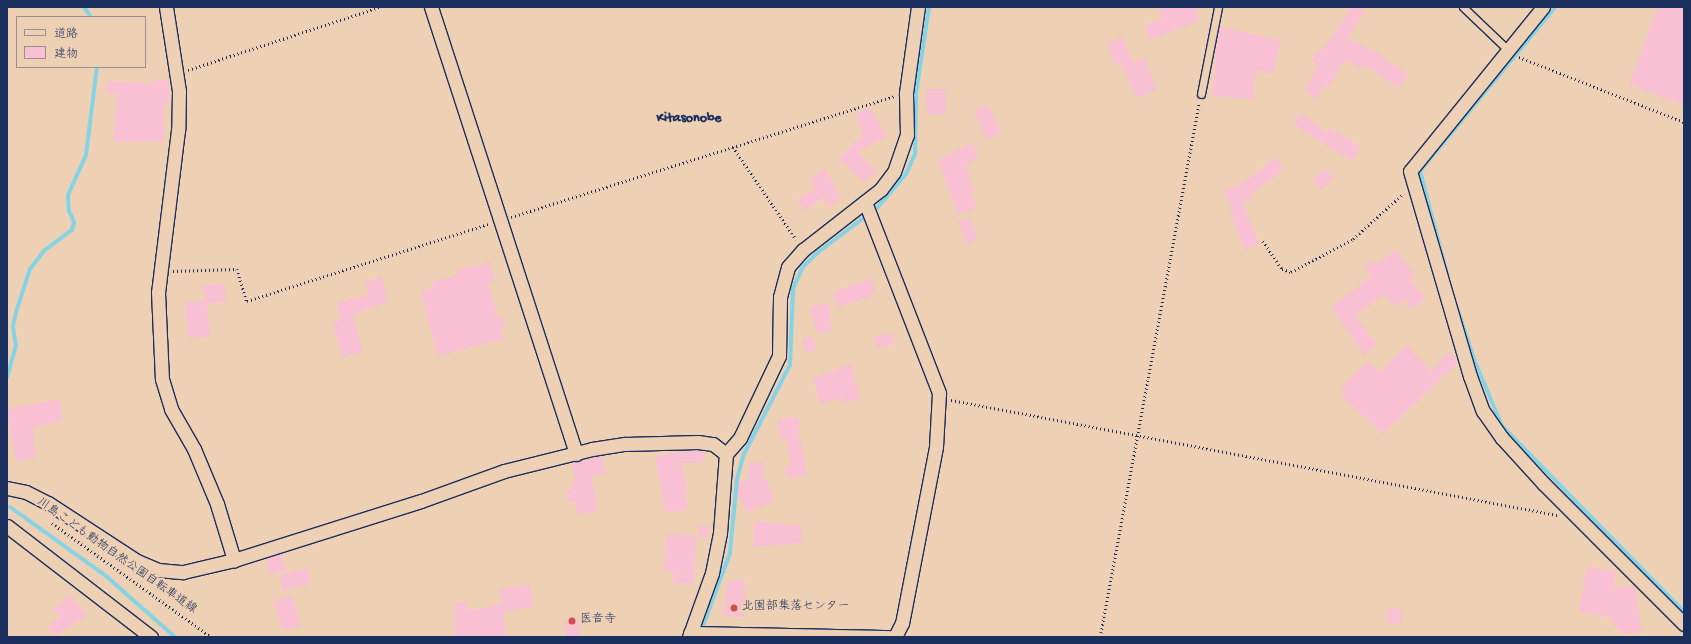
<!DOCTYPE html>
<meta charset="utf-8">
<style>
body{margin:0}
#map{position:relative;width:1691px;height:644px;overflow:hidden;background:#eed0b4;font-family:"Gochi Hand","Klee One",sans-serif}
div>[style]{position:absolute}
.stream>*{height:4px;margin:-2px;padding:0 2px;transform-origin:2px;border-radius:2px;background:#86d3e6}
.building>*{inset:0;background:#f9c0d3}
.path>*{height:2.5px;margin-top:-1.25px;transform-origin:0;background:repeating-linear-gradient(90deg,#1b2f5e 0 1px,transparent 0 4px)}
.roads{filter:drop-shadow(1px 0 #1b2f5e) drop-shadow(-1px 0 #1b2f5e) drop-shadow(0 1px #1b2f5e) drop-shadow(0 -1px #1b2f5e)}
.lane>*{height:7px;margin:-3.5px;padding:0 3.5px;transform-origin:3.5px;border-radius:3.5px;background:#eed0b4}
.street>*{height:13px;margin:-6.5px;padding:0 6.5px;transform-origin:6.5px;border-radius:6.5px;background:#eed0b4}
.dots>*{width:11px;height:11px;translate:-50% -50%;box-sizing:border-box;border:2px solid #eed0b4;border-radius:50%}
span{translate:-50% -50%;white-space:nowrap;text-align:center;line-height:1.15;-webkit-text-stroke:4px #eed0b4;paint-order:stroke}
.street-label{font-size:12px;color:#1b2f5e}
.poi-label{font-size:12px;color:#1b2f5e}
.left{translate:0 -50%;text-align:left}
.quarter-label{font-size:14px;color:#1b2f5e;font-weight:700}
.frame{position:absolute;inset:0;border:8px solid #1b2f5e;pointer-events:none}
.legend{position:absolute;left:16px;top:16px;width:130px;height:52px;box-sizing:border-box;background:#eed0b4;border:1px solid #9a9092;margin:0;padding:5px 7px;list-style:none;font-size:12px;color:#1b2f5e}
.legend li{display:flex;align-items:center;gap:8px;height:20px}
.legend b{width:20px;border:1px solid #9a9092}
</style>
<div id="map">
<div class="stream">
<i style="left:84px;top:7px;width:12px;rotate:55deg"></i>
<i style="left:1447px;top:274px;width:106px;rotate:-104.7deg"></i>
<i style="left:1420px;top:171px;width:212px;rotate:-50.5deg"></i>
<i style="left:1456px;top:305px;width:60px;rotate:71.6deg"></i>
<i style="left:1475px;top:362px;width:69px;rotate:67.1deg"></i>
<i style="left:1502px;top:426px;width:260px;rotate:45.6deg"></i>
<i style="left:7px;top:377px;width:32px;rotate:-74deg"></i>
<i style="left:16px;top:346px;width:20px;rotate:-99deg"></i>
<i style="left:13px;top:326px;width:17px;rotate:-77deg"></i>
<i style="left:17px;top:309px;width:42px;rotate:-72deg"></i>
<i style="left:30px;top:269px;width:24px;rotate:-52deg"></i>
<i style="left:45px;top:250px;width:34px;rotate:-37deg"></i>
<i style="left:72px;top:230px;width:8px;rotate:-76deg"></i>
<i style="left:74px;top:222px;width:12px;rotate:-114deg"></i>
<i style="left:69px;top:211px;width:16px;rotate:-94deg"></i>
<i style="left:68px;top:195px;width:44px;rotate:-65.8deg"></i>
<i style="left:86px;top:155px;width:89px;rotate:-82.9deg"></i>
<i style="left:10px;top:507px;width:118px;rotate:35.7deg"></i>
<i style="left:106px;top:576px;width:92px;rotate:41.5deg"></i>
<i style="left:701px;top:631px;width:83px;rotate:-69.6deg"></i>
<i style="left:730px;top:553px;width:74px;rotate:-84.6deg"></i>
<i style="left:737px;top:479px;width:24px;rotate:-75deg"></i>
<i style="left:743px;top:456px;width:102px;rotate:-62.7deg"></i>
<i style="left:790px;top:365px;width:76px;rotate:-87.7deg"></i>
<i style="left:793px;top:289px;width:24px;rotate:-66deg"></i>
<i style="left:803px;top:267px;width:20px;rotate:-45deg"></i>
<i style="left:817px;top:253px;width:76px;rotate:-37deg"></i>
<i style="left:878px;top:207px;width:43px;rotate:-49.7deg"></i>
<i style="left:906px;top:174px;width:22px;rotate:-66deg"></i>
<i style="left:915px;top:154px;width:60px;rotate:-89deg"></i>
<i style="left:916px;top:94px;width:88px;rotate:-81.5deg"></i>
</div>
<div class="building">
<i style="clip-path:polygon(1159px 7px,1195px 7px,1199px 21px,1150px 40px,1145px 25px,1162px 19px)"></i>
<i style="clip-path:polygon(1352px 7px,1365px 7px,1364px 12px,1348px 39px,1371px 49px,1408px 74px,1399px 88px,1366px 66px,1364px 69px,1344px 60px,1329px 87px,1326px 85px,1315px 99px,1304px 91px,1318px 65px,1311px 61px,1317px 50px,1321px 52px)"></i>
<i style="clip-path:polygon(1658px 7px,1684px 7px,1684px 106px,1629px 84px)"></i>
<i style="clip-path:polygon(1219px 27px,1281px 40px,1273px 73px,1256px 71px,1253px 100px,1212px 95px)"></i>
<i style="clip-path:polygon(1123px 37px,1133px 63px,1145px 58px,1157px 90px,1136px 98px,1122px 65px,1114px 63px,1107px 43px)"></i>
<i style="clip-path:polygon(154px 80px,169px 81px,170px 103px,164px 103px,164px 141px,113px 142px,118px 93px,106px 93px,107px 81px,154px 84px)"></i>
<i style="clip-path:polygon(926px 89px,945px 89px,946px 114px,927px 115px)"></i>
<i style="clip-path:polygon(988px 104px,1001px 133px,986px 140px,973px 110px)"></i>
<i style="clip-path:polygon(870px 107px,887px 136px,858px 152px,878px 172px,863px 182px,842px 161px,837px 161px,863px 134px,856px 114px)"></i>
<i style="clip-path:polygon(1301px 113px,1327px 132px,1330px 128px,1361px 147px,1352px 161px,1293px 124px)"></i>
<i style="clip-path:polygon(973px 142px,978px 158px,965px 165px,971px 178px,968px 179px,975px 192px,971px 194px,977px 207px,958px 215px,938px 160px)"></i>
<i style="clip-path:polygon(1275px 157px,1284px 169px,1251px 195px,1252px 199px,1243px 203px,1259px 244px,1245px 250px,1229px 211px,1232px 210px,1224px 191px,1241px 184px)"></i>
<i style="clip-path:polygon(825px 168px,841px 198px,828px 207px,823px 198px,804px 211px,797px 200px,816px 188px,810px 179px)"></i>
<i style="clip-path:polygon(1324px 169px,1334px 177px,1322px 190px,1313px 182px)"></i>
<i style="clip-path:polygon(969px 218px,978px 239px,967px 244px,958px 222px)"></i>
<i style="clip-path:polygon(1395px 250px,1415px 275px,1410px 279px,1426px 298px,1412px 309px,1404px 299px,1395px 307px,1384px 294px,1355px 316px,1377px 344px,1364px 355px,1331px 307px,1371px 276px,1364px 266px,1372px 260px,1376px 265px)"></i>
<i style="clip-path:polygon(490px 262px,495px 281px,488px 283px,498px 318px,502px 317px,505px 329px,500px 330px,503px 339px,442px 355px,437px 354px,421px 292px,433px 288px,431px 282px,458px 275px,457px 270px)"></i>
<i style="clip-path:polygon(382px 277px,388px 302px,353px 314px,363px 352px,342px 357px,333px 323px,341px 320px,337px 303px,368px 295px,365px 282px)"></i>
<i style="clip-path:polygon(871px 278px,876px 291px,870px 294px,870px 297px,837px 307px,833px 292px)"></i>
<i style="clip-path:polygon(223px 283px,226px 302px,207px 304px,210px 336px,188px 338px,185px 302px,205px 300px,203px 286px)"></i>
<i style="clip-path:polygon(828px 302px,832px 330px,817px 334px,810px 307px)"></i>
<i style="clip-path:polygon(892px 333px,894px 344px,877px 348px,874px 336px)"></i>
<i style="clip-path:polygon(812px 336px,816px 350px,806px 353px,802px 339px)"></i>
<i style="clip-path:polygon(1407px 345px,1431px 371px,1450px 351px,1458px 363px,1383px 434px,1342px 396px,1346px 392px,1341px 387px,1368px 361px,1379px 372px)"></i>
<i style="clip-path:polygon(851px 364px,860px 399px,844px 403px,842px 398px,820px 404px,813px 378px)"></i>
<i style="clip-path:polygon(60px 399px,62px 421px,33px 427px,36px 458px,16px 461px,7px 409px)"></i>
<i style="clip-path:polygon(799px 418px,799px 443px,802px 443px,807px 476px,787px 478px,785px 466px,791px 465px,786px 439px,781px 439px,777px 419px)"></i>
<i style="clip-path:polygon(688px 450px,703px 451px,703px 463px,681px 463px,688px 493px,685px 494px,688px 509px,668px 513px,665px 510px,655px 456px)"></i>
<i style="clip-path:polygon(602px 456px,606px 473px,591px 476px,598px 511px,578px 515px,575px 502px,569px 503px,566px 490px,573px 489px,571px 482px,575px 481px,571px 462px)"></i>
<i style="clip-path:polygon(749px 462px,763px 463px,763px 479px,766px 479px,775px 501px,747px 512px,738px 495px,740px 481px,748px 481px)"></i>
<i style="clip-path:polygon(755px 521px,802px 526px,801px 543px,753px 547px)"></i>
<i style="clip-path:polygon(698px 526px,709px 526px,708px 538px,698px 537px)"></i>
<i style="clip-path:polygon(666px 534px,696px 536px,694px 584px,673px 583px,674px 572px,664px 572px)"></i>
<i style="clip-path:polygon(281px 553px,286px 570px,270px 575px,266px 558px)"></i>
<i style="clip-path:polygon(1587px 566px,1616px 571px,1613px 587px,1635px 586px,1642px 632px,1623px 634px,1613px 624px,1613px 618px,1579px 612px)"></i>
<i style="clip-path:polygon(307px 568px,310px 584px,283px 591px,279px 575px)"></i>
<i style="clip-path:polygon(728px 580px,745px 580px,744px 617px,723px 616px)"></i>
<i style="clip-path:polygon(529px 584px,534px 606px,503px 612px,506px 637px,455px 637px,455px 602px,467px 602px,466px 610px,490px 608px,490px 605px,502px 604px,499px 590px)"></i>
<i style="clip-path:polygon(70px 595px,87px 615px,55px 636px,48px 625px,61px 617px,53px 609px)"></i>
<i style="clip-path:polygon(292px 595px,301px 626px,283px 631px,273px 601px)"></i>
<i style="clip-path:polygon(1388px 608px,1403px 610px,1401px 624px,1386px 622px)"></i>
<i style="clip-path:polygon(578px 618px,580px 637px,566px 637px,564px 620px)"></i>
</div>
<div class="path">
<i style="left:1519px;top:57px;width:177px;rotate:21.5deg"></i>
<i style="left:188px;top:70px;width:202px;rotate:-18.2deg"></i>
<i style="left:733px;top:147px;width:112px;rotate:55.6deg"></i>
<i style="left:511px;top:217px;width:402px;rotate:-17.5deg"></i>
<i style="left:1263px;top:241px;width:34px;rotate:56deg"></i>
<i style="left:1282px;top:269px;width:9px;rotate:18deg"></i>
<i style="left:1291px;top:272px;width:70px;rotate:-28deg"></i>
<i style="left:1353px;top:239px;width:67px;rotate:-42deg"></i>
<i style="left:173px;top:271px;width:64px;rotate:-1.8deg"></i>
<i style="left:237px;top:269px;width:34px;rotate:73deg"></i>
<i style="left:247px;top:301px;width:253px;rotate:-17.7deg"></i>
<i style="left:951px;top:400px;width:617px;rotate:10.75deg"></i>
<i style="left:52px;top:523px;width:196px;rotate:35.6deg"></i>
<i style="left:1100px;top:637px;width:543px;rotate:-79.5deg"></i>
</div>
<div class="roads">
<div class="lane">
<i style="left:1463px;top:7px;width:62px;rotate:43.7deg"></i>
<i style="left:1201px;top:94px;width:89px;rotate:-78.9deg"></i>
</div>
<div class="street">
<i style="left:166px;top:7px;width:85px;rotate:81.2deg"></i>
<i style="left:179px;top:91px;width:39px;rotate:91deg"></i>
<i style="left:178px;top:130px;width:163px;rotate:97deg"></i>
<i style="left:158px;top:292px;width:87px;rotate:87.4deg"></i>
<i style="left:162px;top:379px;width:31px;rotate:73deg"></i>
<i style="left:171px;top:409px;width:46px;rotate:60.1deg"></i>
<i style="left:194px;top:449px;width:60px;rotate:67.3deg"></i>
<i style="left:217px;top:504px;width:59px;rotate:73.1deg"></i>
<i style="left:431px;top:7px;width:470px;rotate:72deg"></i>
<i style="left:1543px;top:7px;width:211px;rotate:129deg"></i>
<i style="left:1410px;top:171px;width:214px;rotate:73.7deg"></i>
<i style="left:1470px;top:376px;width:37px;rotate:70deg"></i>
<i style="left:1483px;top:411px;width:33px;rotate:55deg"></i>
<i style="left:1502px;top:438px;width:62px;rotate:47.6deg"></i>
<i style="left:1544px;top:484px;width:198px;rotate:45deg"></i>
<i style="left:865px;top:202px;width:205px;rotate:68.8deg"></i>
<i style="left:939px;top:393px;width:54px;rotate:93.2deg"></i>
<i style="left:936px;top:447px;width:179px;rotate:100.9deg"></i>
<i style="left:902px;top:623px;width:16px;rotate:117deg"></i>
<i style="left:7px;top:488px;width:19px;rotate:12deg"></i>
<i style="left:26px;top:492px;width:25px;rotate:27deg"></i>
<i style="left:48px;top:503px;width:106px;rotate:33.1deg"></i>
<i style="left:137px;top:561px;width:23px;rotate:23deg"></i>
<i style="left:158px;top:570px;width:25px;rotate:5deg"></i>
<i style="left:183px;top:572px;width:52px;rotate:-13.2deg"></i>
<i style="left:234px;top:560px;width:196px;rotate:-17.5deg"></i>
<i style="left:421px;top:501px;width:88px;rotate:-19.9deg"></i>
<i style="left:504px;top:471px;width:91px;rotate:-14deg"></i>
<i style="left:592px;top:449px;width:33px;rotate:-9deg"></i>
<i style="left:625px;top:444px;width:73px;rotate:-1.6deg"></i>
<i style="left:698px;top:442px;width:15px;rotate:8deg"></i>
<i style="left:713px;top:444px;width:16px;rotate:38deg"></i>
<i style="left:7px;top:526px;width:182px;rotate:37.6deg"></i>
<i style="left:690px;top:633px;width:199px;rotate:1.2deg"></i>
<i style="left:689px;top:637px;width:68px;rotate:-70.2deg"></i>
<i style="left:712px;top:573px;width:41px;rotate:-78.7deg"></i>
<i style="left:720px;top:533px;width:79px;rotate:-85.7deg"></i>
<i style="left:726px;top:454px;width:21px;rotate:-49deg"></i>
<i style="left:740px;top:438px;width:91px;rotate:-64.6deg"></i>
<i style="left:779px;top:356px;width:59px;rotate:-89deg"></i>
<i style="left:780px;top:297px;width:31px;rotate:-75deg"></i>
<i style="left:788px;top:267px;width:23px;rotate:-49deg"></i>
<i style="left:803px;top:250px;width:99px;rotate:-38deg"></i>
<i style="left:881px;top:189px;width:21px;rotate:-53deg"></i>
<i style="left:894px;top:172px;width:39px;rotate:-71deg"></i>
<i style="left:907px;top:135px;width:42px;rotate:-91.4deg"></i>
<i style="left:906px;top:93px;width:87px;rotate:-82.1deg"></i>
</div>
</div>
<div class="dots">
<i style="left:734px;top:608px;background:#d1495b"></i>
<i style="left:572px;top:621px;background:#d1495b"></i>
</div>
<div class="street-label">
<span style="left:116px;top:557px;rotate:35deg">川島こども動物自然公園自転車道線</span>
</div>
<div class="poi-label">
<span class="left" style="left:742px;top:608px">北園部集落センター</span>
<span class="left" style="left:580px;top:621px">医音寺</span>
</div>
<div class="quarter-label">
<span style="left:689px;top:119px">Kitasonobe</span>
</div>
<div class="frame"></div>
<ul class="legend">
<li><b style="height:5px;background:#eed0b4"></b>道路</li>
<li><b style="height:11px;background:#f9c0d3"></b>建物</li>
</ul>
</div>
